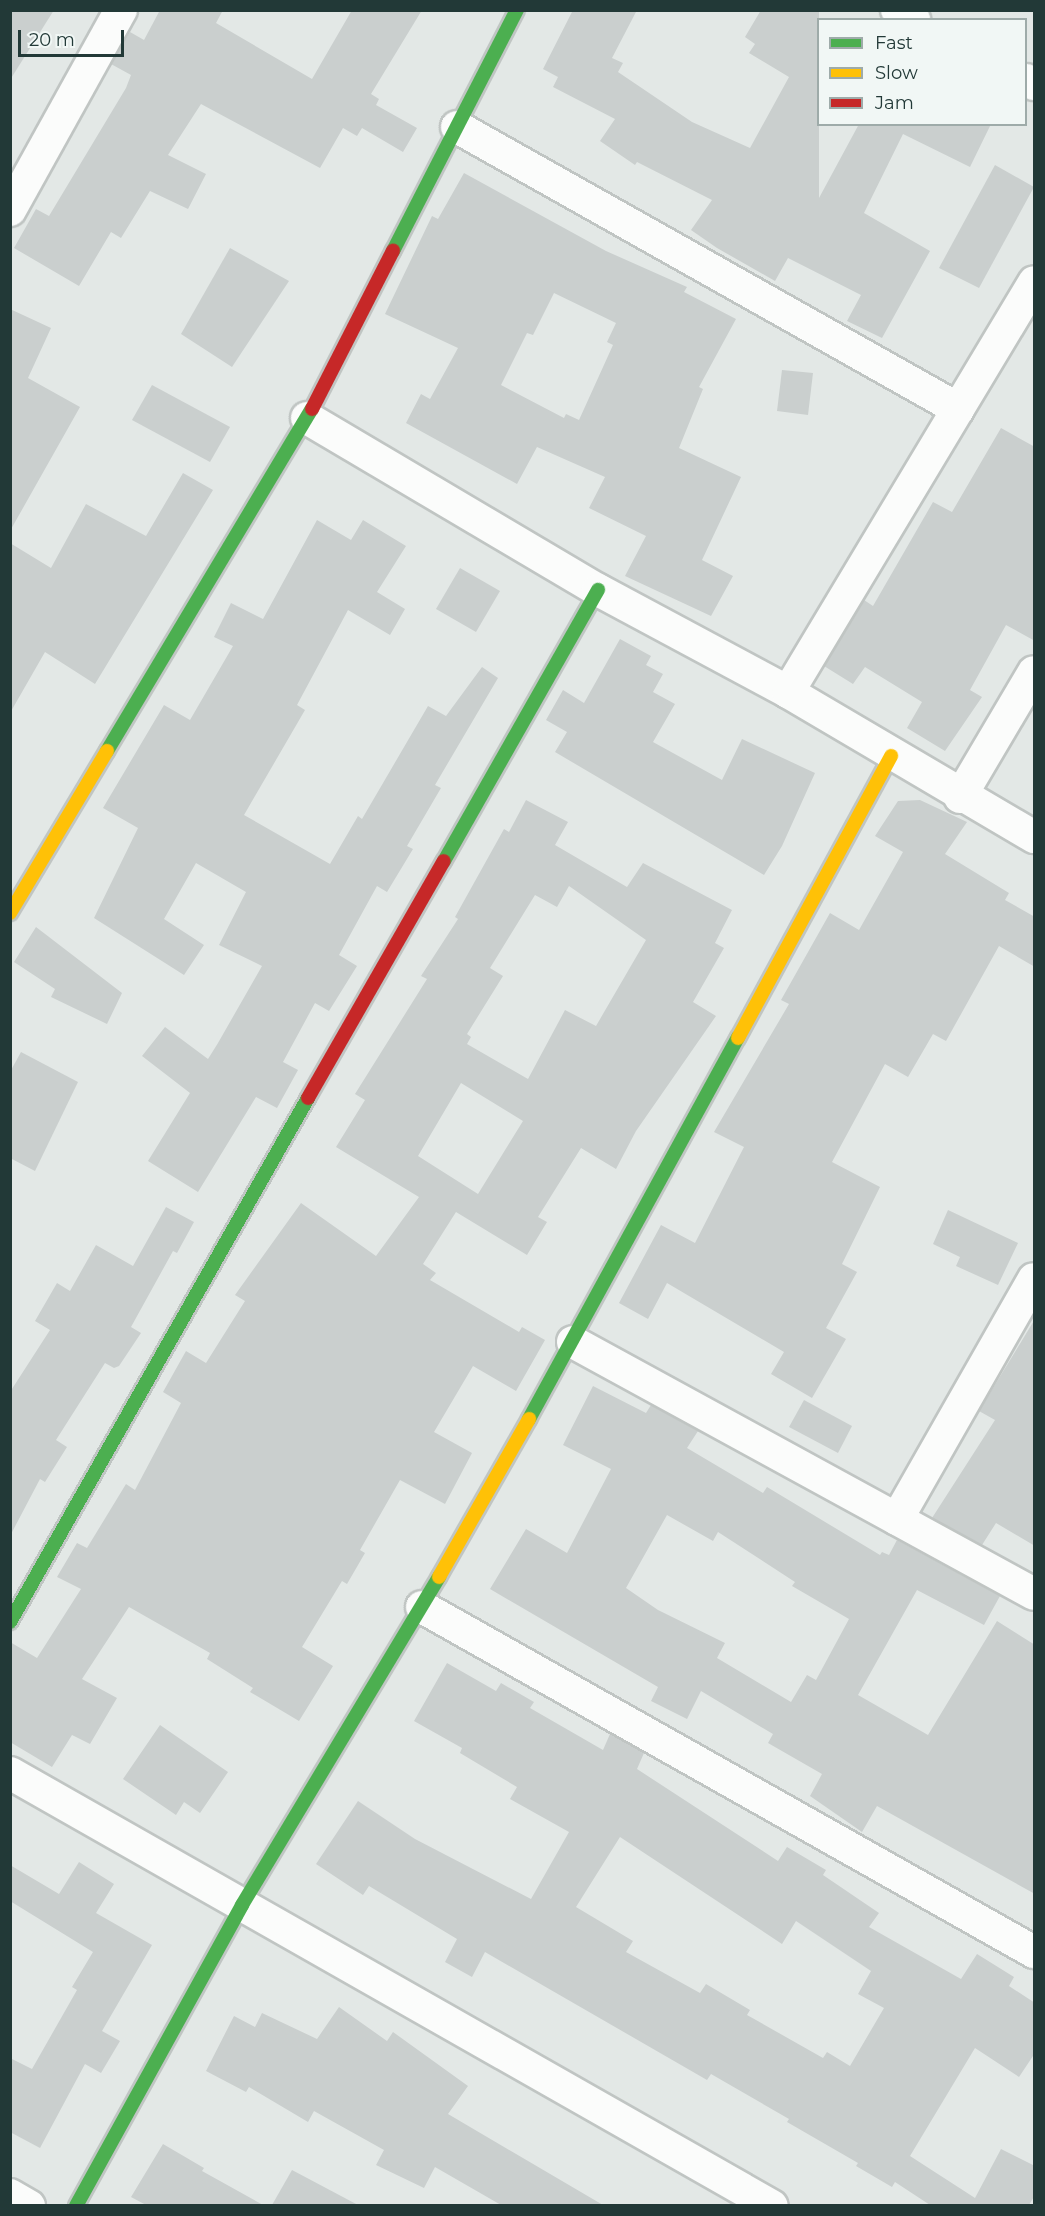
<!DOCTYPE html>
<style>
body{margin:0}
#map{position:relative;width:1045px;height:2216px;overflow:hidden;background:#e3e8e6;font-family:Montserrat,sans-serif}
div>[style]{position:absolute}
.building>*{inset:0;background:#cacfce}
.roads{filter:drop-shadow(2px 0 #c0c5c3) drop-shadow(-2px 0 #c0c5c3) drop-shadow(0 2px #c0c5c3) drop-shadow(0 -2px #c0c5c3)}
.street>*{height:32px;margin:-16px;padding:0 16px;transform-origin:16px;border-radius:16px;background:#fbfcfb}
.fast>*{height:14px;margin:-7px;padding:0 7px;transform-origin:7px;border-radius:7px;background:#4caf50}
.slow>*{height:14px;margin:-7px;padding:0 7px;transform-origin:7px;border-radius:7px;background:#ffc107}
.jam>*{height:14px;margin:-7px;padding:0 7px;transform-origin:7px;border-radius:7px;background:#c62828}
span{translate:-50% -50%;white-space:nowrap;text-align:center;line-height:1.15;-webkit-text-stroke:4.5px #f1f7f5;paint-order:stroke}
.frame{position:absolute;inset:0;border:12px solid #223937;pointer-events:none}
.legend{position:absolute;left:817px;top:18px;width:210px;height:108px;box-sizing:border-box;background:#f1f7f5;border:2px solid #9eaba9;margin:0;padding:8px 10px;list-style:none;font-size:18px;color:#223937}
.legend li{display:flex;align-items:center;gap:12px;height:30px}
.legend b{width:30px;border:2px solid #9eaba9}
.scale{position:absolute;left:18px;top:30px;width:106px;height:27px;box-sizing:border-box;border:3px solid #223937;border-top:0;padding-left:8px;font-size:18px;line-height:21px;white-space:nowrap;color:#223937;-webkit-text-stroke:4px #f1f7f5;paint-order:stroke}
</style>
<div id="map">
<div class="building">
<i style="clip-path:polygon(10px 10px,54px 10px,10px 80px)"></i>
<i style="clip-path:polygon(160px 10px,223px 10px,216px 23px,312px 79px,352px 10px,422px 10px,371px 94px,379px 99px,376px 105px,417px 128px,403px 152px,362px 128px,357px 136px,343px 128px,320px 168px,201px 104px,168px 155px,206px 174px,188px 209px,150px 191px,121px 238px,111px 232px,79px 286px,14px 248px,36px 209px,49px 216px,126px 88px,131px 75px,111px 64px,130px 32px,144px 40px)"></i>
<i style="clip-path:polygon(573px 10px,637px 10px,612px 58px,623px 63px,618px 72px,692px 122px,750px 148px,789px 77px,749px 53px,755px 44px,745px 37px,761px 10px,819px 10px,819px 198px,859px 124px,991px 124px,970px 167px,903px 134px,864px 213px,930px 251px,882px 338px,847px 321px,861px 295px,788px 258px,775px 281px,717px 248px,691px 230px,712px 200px,637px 162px,635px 165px,600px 141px,615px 119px,553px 87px,558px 77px,543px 69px)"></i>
<i style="clip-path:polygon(995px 165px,1034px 187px,979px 288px,939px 268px)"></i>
<i style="clip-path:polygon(evenodd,464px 173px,606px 251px,687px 287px,684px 292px,736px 319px,699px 387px,703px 389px,679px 448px,741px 477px,702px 560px,733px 576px,711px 616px,625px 576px,646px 536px,589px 508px,605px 477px,537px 447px,517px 484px,406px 423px,421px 394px,430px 399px,458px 348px,385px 314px,432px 216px,438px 219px,464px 173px,554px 293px,616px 323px,607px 342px,613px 345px,579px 420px,566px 414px,564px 418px,501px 385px,527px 333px,533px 335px,554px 293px)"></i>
<i style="clip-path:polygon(230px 248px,289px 281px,232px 367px,181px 334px)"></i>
<i style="clip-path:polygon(10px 309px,51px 328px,28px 378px,80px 407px,10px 531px)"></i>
<i style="clip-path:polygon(782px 370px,813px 373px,808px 415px,777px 411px)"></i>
<i style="clip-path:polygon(152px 385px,230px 427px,210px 462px,132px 420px)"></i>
<i style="clip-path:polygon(1001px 428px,1035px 447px,1035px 641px,1006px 625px,970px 690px,982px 697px,945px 751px,907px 728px,922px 702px,865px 667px,853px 684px,824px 666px,864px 600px,873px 606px,933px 502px,952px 512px)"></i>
<i style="clip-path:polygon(183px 473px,213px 490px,95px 684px,45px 652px,10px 713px,10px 543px,51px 568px,86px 504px,146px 536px)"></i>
<i style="clip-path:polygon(317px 520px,351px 540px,363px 520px,406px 546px,377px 592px,405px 609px,390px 635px,348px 610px,297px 705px,305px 710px,244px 815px,330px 864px,358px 816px,362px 819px,428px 706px,446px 716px,482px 667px,498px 678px,435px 785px,441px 788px,407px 846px,413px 849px,387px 892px,377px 886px,339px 955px,357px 966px,329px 1011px,315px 1003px,283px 1062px,298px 1070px,277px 1108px,256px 1097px,198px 1192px,148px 1161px,190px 1093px,142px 1056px,165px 1027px,208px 1059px,218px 1043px,262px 966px,219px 945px,246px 892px,196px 863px,164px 919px,204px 945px,184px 975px,94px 918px,138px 828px,103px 808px,164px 705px,190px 720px,233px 646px,214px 637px,231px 603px,263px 619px)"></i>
<i style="clip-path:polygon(460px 568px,500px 591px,476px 632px,436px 609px)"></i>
<i style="clip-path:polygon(620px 639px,651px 656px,646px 665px,663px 674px,653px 692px,675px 704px,653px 742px,722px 780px,742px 739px,815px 773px,782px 846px,764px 875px,555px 752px,567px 732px,546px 720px,563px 690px,584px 703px)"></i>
<i style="clip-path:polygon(evenodd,526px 800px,568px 822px,555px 845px,627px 887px,643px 863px,732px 910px,715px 943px,724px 948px,693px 1002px,716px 1016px,636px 1131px,616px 1169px,581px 1148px,538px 1217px,547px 1222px,527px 1255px,456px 1212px,423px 1264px,436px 1273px,430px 1280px,519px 1332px,522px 1327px,545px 1340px,516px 1391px,473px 1366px,434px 1432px,472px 1453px,445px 1504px,400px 1480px,360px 1550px,365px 1553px,347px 1584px,342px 1581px,302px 1647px,333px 1666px,299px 1721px,250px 1692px,253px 1688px,207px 1659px,210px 1653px,129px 1607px,82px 1679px,117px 1698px,90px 1744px,72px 1735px,52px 1767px,10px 1742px,10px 1642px,37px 1658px,81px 1589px,57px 1577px,77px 1543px,87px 1548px,126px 1484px,135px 1490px,181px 1403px,163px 1392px,186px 1351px,206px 1363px,245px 1301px,235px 1295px,301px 1203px,376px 1256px,419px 1197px,336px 1147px,365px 1100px,355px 1094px,427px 979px,421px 976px,458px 919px,455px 917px,504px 829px,509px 832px,526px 800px,569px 886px,646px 940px,596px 1026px,565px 1010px,528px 1079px,467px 1044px,471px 1037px,467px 1034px,503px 976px,490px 968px,535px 895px,557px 907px,569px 886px,526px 800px,461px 1083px,523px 1121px,478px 1194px,418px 1156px,461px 1083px)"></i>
<i style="clip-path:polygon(920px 800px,967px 822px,945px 854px,1009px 893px,1005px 900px,1035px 917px,1035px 967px,999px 946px,946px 1041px,933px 1034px,908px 1077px,885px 1064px,832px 1162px,880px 1187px,842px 1264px,857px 1272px,826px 1328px,846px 1339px,812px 1398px,771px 1374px,784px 1352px,667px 1283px,648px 1319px,619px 1303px,661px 1225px,695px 1243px,744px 1147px,714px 1132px,789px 1004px,781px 1000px,830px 913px,859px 930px,903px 852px,875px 836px,898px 801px)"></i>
<i style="clip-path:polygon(36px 927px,122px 993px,107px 1024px,51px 997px,55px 989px,14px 962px)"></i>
<i style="clip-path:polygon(21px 1052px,78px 1082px,35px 1171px,10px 1158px,10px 1072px)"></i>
<i style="clip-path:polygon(166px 1207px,194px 1222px,177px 1253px,173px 1251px,131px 1327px,141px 1333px,119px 1366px,114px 1368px,105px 1363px,56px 1440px,67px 1447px,45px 1482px,40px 1479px,10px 1536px,10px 1392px,50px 1330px,35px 1321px,57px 1283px,70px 1291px,96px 1245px,133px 1266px)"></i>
<i style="clip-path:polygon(948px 1210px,1018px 1243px,998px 1285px,956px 1266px,960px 1257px,933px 1244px)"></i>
<i style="clip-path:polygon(1035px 1319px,1035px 1546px,996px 1523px,982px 1545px,932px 1518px,995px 1420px,979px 1411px)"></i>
<i style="clip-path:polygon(evenodd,593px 1386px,646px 1413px,651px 1405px,698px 1431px,687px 1448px,763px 1493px,767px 1487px,880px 1555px,882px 1552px,889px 1555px,897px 1540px,1000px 1596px,984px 1625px,917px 1590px,858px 1695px,928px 1735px,997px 1621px,1035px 1645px,1035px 1894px,877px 1806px,862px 1832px,810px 1796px,822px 1774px,768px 1743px,773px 1734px,701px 1691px,687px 1719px,651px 1701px,658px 1687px,490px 1589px,526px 1529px,567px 1553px,611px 1469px,563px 1445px,593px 1386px,667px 1515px,713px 1541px,718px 1532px,795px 1582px,792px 1586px,849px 1619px,816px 1680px,807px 1675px,791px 1702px,717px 1658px,725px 1643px,658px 1610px,626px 1588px,667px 1515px)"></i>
<i style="clip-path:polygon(804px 1400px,852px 1426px,838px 1453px,789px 1427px)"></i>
<i style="clip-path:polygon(evenodd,447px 1663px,496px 1691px,501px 1683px,534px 1702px,530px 1708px,603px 1750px,610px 1734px,644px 1753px,637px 1769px,778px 1861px,787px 1847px,826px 1870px,823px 1875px,879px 1913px,869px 1927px,961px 1979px,977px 1954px,1014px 1977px,1009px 1986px,1035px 2003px,1035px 2053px,1019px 2077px,975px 2048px,910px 2156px,975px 2198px,1001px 2149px,1035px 2166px,1035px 2195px,1029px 2205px,930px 2205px,895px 2182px,892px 2187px,856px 2166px,858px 2163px,787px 2122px,789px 2119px,711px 2074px,707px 2080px,485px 1952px,472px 1977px,445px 1962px,457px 1939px,369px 1886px,363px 1895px,316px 1864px,358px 1801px,415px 1839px,531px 1899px,569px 1832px,510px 1799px,517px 1787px,460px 1753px,462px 1748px,414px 1721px,447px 1663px,620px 1837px,782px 1944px,796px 1921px,871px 1971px,858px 1994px,884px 2008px,850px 2066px,827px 2052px,823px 2058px,747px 2015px,750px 2010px,706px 1984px,700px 1993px,626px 1952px,633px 1941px,576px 1907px,620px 1837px)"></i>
<i style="clip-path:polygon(160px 1725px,228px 1772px,200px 1813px,184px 1802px,176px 1815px,123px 1779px)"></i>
<i style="clip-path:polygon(79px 1862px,114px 1884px,96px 1913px,152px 1945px,102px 2031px,120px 2041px,101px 2073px,85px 2064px,40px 2148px,10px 2132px,10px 2058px,32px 2069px,77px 1990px,72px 1987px,93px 1952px,10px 1901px,10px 1865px,59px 1894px)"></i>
<i style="clip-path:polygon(339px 2007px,387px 2041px,393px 2032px,468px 2086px,448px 2114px,603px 2205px,501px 2205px,435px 2167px,424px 2188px,376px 2165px,384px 2150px,314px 2111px,308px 2122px,249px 2087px,246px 2092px,206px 2071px,234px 2016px,255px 2027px,262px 2013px,317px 2039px)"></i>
<i style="clip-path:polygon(163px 2144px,204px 2168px,202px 2171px,263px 2205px,146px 2205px,131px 2197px)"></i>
<i style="clip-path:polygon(292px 2170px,358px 2205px,272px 2205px)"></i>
</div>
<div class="roads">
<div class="street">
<i style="left:897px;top:10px;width:20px;rotate:30deg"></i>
<i style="left:1026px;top:80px;width:9px;rotate:27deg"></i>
<i style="left:457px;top:127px;width:575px;rotate:29.37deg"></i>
<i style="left:10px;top:210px;width:229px;rotate:-61deg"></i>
<i style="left:307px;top:418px;width:338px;rotate:30.6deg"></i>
<i style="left:598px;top:590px;width:216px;rotate:28.2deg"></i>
<i style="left:788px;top:692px;width:286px;rotate:30.5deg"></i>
<i style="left:788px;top:692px;width:478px;rotate:-59deg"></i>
<i style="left:960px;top:797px;width:145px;rotate:-59.4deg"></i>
<i style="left:573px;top:1342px;width:525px;rotate:28.66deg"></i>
<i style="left:897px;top:1519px;width:276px;rotate:-60.3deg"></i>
<i style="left:422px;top:1607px;width:703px;rotate:29.41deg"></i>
<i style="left:10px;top:1773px;width:876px;rotate:29.61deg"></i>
<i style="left:10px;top:2195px;width:22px;rotate:30deg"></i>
</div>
<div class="fast">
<i style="left:393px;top:251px;width:271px;rotate:-62.8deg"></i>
<i style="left:107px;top:751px;width:399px;rotate:-59.1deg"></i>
<i style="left:444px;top:861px;width:312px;rotate:-60.4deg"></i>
<i style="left:529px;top:1419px;width:435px;rotate:-61.3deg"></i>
<i style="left:10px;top:1622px;width:603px;rotate:-60.37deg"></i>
<i style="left:76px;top:2206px;width:344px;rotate:-61.1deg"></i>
<i style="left:242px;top:1905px;width:383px;rotate:-59deg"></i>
</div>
<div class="slow">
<i style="left:10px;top:913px;width:189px;rotate:-59.1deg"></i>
<i style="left:738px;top:1038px;width:321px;rotate:-61.5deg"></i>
<i style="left:439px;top:1577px;width:182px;rotate:-60.3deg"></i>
</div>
<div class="jam">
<i style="left:312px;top:409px;width:178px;rotate:-62.9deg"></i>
<i style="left:308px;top:1098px;width:273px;rotate:-60.2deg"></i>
</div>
</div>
<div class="frame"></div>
<ul class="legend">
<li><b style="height:8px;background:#4caf50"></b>Fast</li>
<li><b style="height:8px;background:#ffc107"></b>Slow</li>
<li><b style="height:8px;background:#c62828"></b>Jam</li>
</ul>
<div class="scale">20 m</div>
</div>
